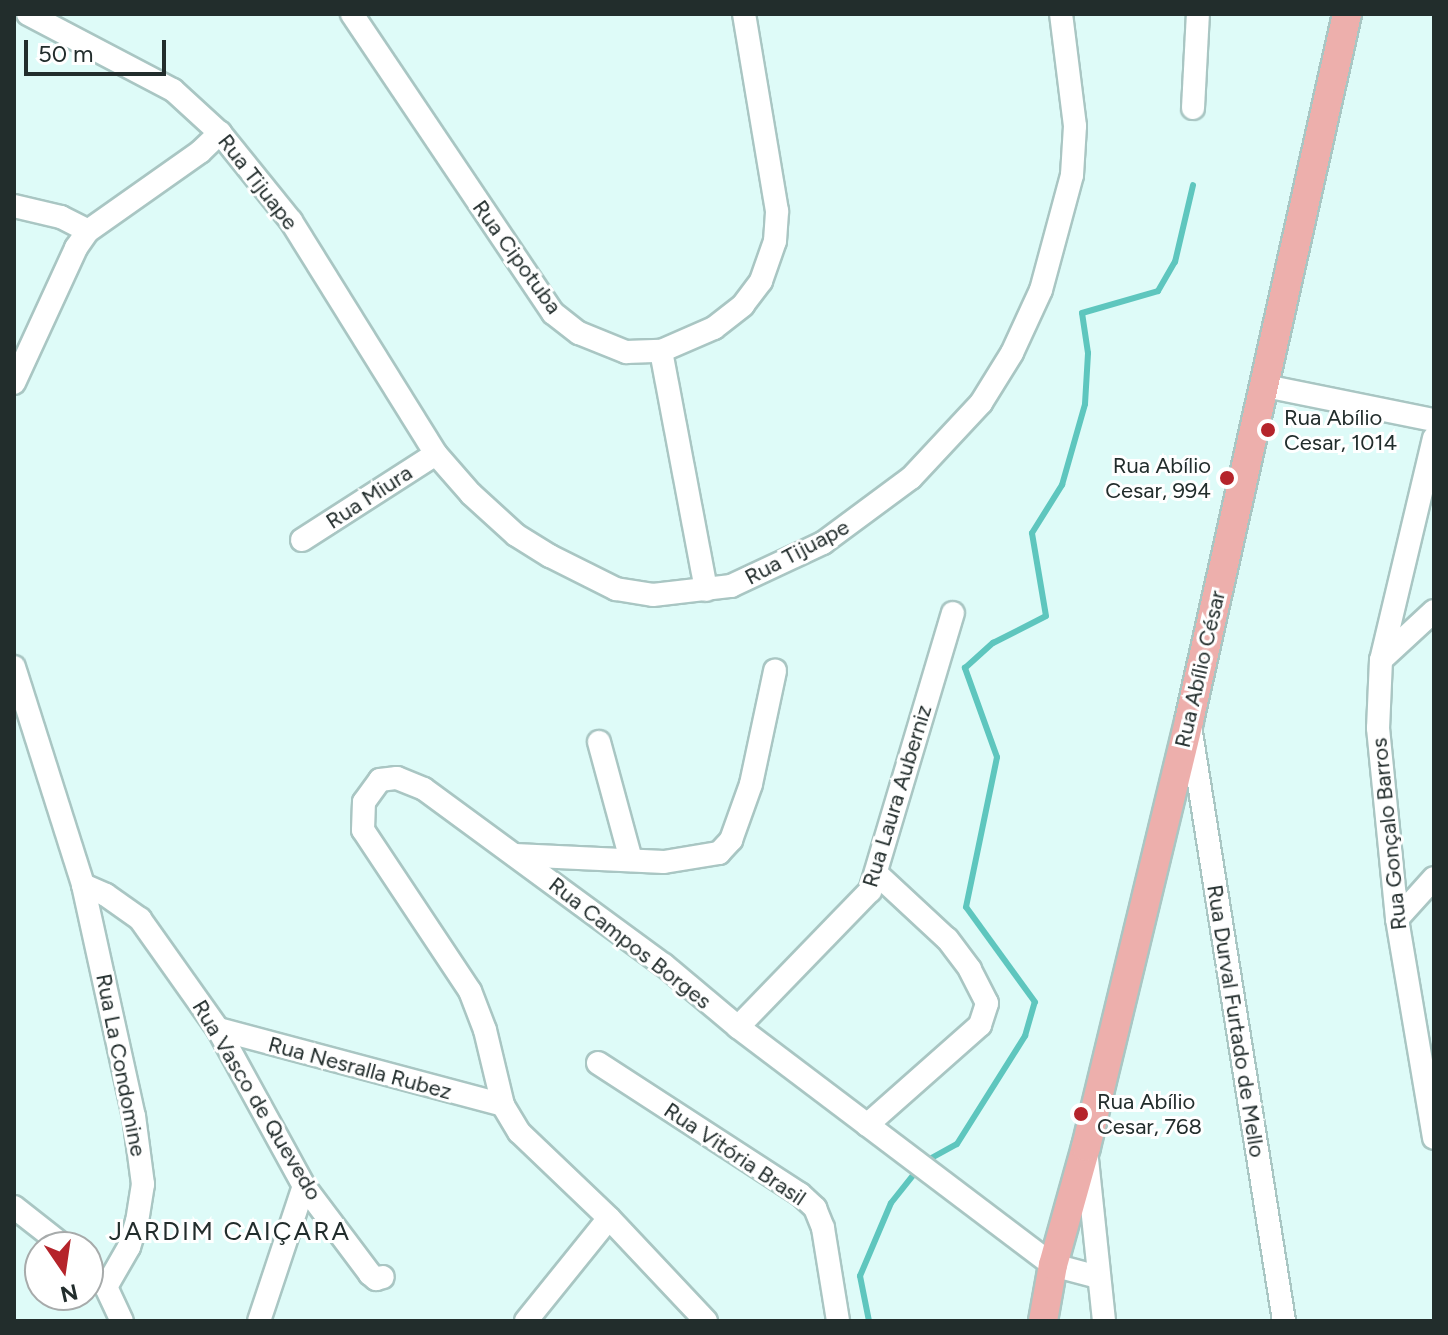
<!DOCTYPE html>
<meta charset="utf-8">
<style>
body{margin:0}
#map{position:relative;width:1448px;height:1335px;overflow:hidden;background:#defbf8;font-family:Figtree,sans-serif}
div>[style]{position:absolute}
.stream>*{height:6px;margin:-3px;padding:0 3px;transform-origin:3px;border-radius:3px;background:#5ec6be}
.roads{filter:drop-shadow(2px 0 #a9c6c3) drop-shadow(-2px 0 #a9c6c3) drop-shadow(0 2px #a9c6c3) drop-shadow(0 -2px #a9c6c3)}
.minor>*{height:22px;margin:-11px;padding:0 11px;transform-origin:11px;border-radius:11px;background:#fff}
.major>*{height:28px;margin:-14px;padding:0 14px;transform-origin:14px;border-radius:14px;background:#edafac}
.dots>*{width:22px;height:22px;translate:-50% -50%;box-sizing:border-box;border:4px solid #fff;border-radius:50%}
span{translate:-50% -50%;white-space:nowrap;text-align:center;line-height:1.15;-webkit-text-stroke:6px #fff;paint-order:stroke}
.street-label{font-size:22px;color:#222d2c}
.poi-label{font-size:22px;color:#222d2c}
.left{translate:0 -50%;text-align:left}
.right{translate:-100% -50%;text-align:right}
.quarter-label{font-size:26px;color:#222d2c;letter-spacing:2px}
.frame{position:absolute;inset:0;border:16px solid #222d2c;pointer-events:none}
.north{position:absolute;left:24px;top:1231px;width:80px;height:80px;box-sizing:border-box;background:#fff;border:2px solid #a7abab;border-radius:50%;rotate:167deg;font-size:22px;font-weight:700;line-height:32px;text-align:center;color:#222d2c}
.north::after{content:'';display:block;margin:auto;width:28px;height:36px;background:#b5242b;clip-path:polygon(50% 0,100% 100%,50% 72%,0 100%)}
.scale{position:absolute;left:24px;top:40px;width:142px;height:36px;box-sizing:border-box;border:4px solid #222d2c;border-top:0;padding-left:10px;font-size:24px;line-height:28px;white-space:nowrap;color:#222d2c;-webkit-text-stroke:6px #fff;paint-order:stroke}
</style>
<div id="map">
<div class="stream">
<i style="left:926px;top:1161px;width:35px;rotate:-29deg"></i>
<i style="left:957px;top:1144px;width:128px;rotate:-57.8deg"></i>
<i style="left:1025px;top:1036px;width:35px;rotate:-74deg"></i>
<i style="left:1035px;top:1002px;width:117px;rotate:-126deg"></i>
<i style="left:966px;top:907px;width:153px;rotate:-78.3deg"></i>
<i style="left:997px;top:757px;width:95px;rotate:-109.8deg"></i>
<i style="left:965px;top:668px;width:38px;rotate:-42deg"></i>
<i style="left:993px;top:643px;width:59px;rotate:-27deg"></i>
<i style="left:1046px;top:616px;width:84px;rotate:-99.6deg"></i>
<i style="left:1032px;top:533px;width:57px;rotate:-58deg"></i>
<i style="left:1062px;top:485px;width:84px;rotate:-74.1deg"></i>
<i style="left:1085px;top:404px;width:51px;rotate:-86.6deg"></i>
<i style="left:1088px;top:353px;width:40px;rotate:-98.5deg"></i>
<i style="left:1082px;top:313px;width:79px;rotate:-16.1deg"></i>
<i style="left:1158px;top:291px;width:34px;rotate:-60deg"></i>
<i style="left:1175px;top:262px;width:79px;rotate:-76.8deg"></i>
<i style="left:869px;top:1321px;width:46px;rotate:-101.3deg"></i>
<i style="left:860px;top:1276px;width:79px;rotate:-67deg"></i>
<i style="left:891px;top:1203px;width:43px;rotate:-51.5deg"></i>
</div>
<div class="roads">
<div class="minor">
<i style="left:28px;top:14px;width:164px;rotate:27.7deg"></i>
<i style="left:173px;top:90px;width:64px;rotate:42.5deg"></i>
<i style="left:220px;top:133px;width:113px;rotate:51.1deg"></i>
<i style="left:291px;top:221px;width:274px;rotate:58.1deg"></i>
<i style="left:436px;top:454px;width:53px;rotate:48.8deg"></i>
<i style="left:471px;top:494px;width:61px;rotate:42.3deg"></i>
<i style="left:516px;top:535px;width:40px;rotate:32deg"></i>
<i style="left:550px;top:556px;width:74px;rotate:26.6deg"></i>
<i style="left:616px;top:589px;width:37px;rotate:9deg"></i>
<i style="left:653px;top:595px;width:79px;rotate:-6.6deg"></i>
<i style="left:731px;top:586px;width:102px;rotate:-25.1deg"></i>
<i style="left:823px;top:543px;width:109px;rotate:-36.5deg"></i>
<i style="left:911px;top:478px;width:103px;rotate:-47deg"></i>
<i style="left:981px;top:403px;width:59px;rotate:-58.2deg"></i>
<i style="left:1012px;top:353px;width:69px;rotate:-65.3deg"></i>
<i style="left:1041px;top:290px;width:119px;rotate:-74.9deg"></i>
<i style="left:1072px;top:175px;width:49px;rotate:-86.5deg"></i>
<i style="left:1075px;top:126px;width:113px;rotate:-97.1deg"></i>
<i style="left:352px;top:14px;width:360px;rotate:56.1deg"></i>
<i style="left:553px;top:313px;width:33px;rotate:38deg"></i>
<i style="left:579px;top:333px;width:51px;rotate:22deg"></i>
<i style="left:626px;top:352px;width:35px;rotate:-2deg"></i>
<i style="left:661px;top:351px;width:58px;rotate:-23.5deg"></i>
<i style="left:714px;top:328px;width:37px;rotate:-38deg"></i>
<i style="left:743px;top:305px;width:30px;rotate:-53deg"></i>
<i style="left:761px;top:281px;width:42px;rotate:-70.7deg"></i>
<i style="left:775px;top:241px;width:30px;rotate:-86deg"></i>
<i style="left:777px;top:211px;width:200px;rotate:-99.5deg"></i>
<i style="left:1193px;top:108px;width:94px;rotate:-87deg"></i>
<i style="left:14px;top:206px;width:48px;rotate:13.2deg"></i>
<i style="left:61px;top:217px;width:30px;rotate:27deg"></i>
<i style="left:661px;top:351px;width:243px;rotate:79.3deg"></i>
<i style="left:14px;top:383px;width:149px;rotate:-65.3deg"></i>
<i style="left:76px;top:248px;width:21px;rotate:-55deg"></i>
<i style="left:88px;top:231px;width:137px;rotate:-35.2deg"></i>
<i style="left:200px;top:152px;width:28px;rotate:-44deg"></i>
<i style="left:1265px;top:386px;width:172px;rotate:11.4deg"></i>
<i style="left:1434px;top:438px;width:228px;rotate:103.4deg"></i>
<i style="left:1381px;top:660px;width:68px;rotate:92.5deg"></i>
<i style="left:1378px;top:728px;width:192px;rotate:84.3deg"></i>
<i style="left:1397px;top:919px;width:222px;rotate:80.4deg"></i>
<i style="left:302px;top:540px;width:159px;rotate:-32.7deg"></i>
<i style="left:1381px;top:660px;width:72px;rotate:-42.8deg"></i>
<i style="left:14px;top:667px;width:229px;rotate:72.4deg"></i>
<i style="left:83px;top:885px;width:237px;rotate:77.6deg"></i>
<i style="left:134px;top:1116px;width:69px;rotate:82.5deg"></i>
<i style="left:143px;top:1184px;width:37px;rotate:99deg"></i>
<i style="left:137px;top:1221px;width:27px;rotate:107deg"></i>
<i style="left:129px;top:1247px;width:46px;rotate:119.9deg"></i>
<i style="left:1190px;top:726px;width:602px;rotate:81.02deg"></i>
<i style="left:599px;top:742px;width:122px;rotate:74.8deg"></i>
<i style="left:515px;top:855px;width:149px;rotate:2.7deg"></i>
<i style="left:664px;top:862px;width:56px;rotate:-9.3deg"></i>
<i style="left:719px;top:853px;width:18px;rotate:-47deg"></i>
<i style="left:731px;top:840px;width:59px;rotate:-70.3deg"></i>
<i style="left:751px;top:784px;width:116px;rotate:-78deg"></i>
<i style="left:83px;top:885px;width:25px;rotate:23deg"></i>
<i style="left:106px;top:895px;width:42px;rotate:35.2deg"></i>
<i style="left:140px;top:919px;width:135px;rotate:54.7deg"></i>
<i style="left:218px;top:1029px;width:179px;rotate:61.3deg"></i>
<i style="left:304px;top:1186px;width:110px;rotate:53.1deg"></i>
<i style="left:370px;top:1274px;width:8px;rotate:40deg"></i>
<i style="left:376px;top:1279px;width:7px;rotate:-16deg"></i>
<i style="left:1397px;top:919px;width:55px;rotate:-47.9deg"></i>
<i style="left:738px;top:1027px;width:190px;rotate:-45.9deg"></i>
<i style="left:870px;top:891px;width:290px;rotate:-73.4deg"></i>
<i style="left:218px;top:1029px;width:295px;rotate:14.9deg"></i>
<i style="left:598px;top:1063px;width:241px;rotate:33deg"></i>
<i style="left:800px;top:1194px;width:21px;rotate:43deg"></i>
<i style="left:815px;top:1208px;width:22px;rotate:68deg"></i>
<i style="left:823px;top:1228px;width:94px;rotate:80.8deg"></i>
<i style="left:867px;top:1125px;width:151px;rotate:-41.5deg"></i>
<i style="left:980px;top:1025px;width:23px;rotate:-72deg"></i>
<i style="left:987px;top:1003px;width:38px;rotate:-117deg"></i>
<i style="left:970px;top:969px;width:38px;rotate:-127deg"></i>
<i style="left:947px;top:939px;width:97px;rotate:-137.1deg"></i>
<i style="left:1087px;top:1159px;width:163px;rotate:84deg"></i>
<i style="left:14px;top:1207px;width:65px;rotate:38.1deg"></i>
<i style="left:88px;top:1269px;width:25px;rotate:45deg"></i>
<i style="left:106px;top:1287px;width:38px;rotate:65deg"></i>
<i style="left:259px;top:1321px;width:142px;rotate:-71.6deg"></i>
<i style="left:526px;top:1321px;width:132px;rotate:-51.1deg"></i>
<i style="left:706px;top:1321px;width:141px;rotate:-133.3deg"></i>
<i style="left:609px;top:1218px;width:124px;rotate:-136.3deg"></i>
<i style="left:519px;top:1132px;width:31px;rotate:-121deg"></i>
<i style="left:503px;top:1105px;width:77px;rotate:-103.5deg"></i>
<i style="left:485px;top:1030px;width:42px;rotate:-111deg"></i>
<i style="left:470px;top:991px;width:193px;rotate:-123.6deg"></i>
<i style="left:363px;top:830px;width:28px;rotate:-88deg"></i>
<i style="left:364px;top:802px;width:27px;rotate:-54deg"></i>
<i style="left:380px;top:780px;width:17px;rotate:-7deg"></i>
<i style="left:397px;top:778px;width:29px;rotate:22deg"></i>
<i style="left:424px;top:789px;width:298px;rotate:36.3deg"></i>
<i style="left:664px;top:965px;width:97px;rotate:40deg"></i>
<i style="left:738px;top:1027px;width:395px;rotate:37.1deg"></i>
<i style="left:1053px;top:1265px;width:47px;rotate:14.9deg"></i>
</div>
<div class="major">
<i style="left:1043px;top:1321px;width:57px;rotate:-79.9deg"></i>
<i style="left:1053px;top:1265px;width:123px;rotate:-74.4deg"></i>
<i style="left:1086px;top:1147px;width:438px;rotate:-76.4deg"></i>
<i style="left:1189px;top:721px;width:724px;rotate:-77.4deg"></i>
</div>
</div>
<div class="dots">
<i style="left:1268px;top:430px;background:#b5242b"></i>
<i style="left:1227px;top:478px;background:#b5242b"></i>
<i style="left:1081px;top:1114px;background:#b5242b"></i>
</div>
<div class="street-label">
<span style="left:258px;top:182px;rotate:52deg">Rua Tijuape</span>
<span style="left:517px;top:257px;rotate:54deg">Rua Cipotuba</span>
<span style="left:369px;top:497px;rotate:-33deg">Rua Miura</span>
<span style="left:797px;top:552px;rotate:-28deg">Rua Tijuape</span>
<span style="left:1200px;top:669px;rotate:-77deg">Rua Abílio César</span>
<span style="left:897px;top:796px;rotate:-73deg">Rua Laura Auberniz</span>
<span style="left:1389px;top:834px;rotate:-96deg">Rua Gonçalo Barros</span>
<span style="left:630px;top:943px;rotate:38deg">Rua Campos Borges</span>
<span style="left:1236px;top:1021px;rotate:81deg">Rua Durval Furtado de Mello</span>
<span style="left:121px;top:1065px;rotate:79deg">Rua La Condomine</span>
<span style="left:360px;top:1068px;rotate:15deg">Rua Nesralla Rubez</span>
<span style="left:257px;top:1100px;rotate:59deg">Rua Vasco de Quevedo</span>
<span style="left:735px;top:1154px;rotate:34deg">Rua Vitória Brasil</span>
</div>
<div class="poi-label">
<span class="left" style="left:1284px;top:430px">Rua Abílio<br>Cesar, 1014</span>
<span class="right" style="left:1211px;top:478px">Rua Abílio<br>Cesar, 994</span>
<span class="left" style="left:1097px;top:1114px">Rua Abílio<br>Cesar, 768</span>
</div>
<div class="quarter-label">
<span style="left:230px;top:1232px">JARDIM CAIÇARA</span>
</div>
<div class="frame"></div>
<div class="north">N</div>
<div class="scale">50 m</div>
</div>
